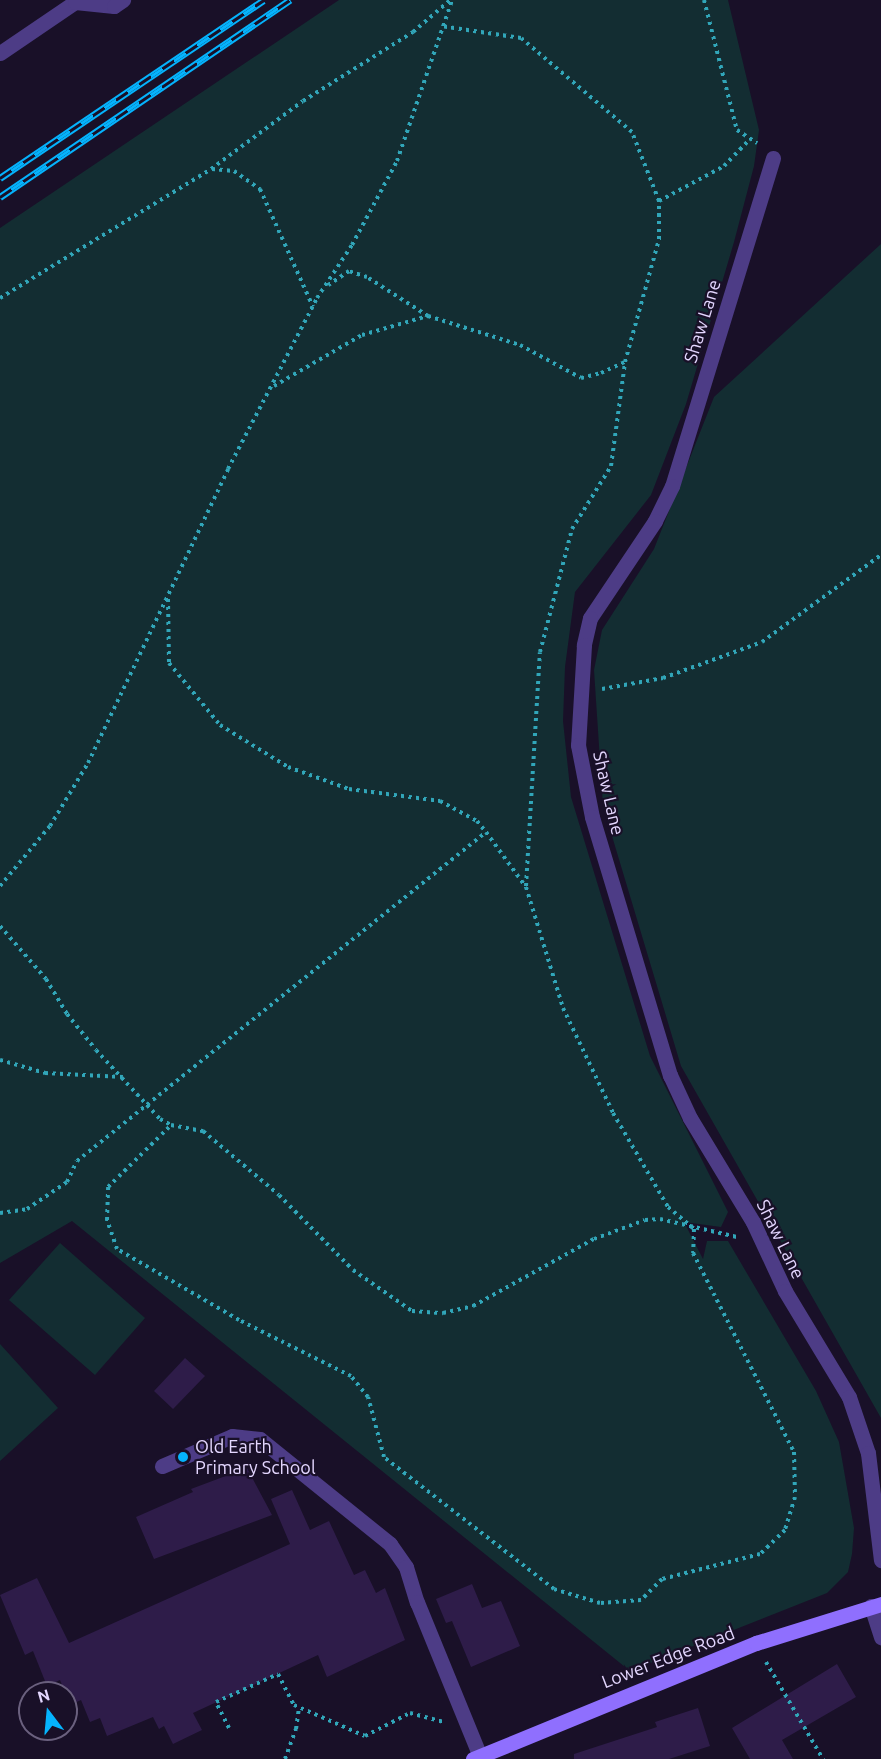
<!DOCTYPE html>
<style>
body{margin:0}
#map{position:relative;width:881px;height:1759px;overflow:hidden;background:#191028;font-family:Ubuntu,sans-serif}
div>[style]{position:absolute}
.green>*{inset:0;background:#132d32}
.building>*{inset:0;background:#2e1c49}
.path>*{height:4px;margin-top:-2px;transform-origin:0;background:repeating-linear-gradient(90deg,#31a6b9 0 3px,transparent 0 7.5px)}
.lane>*{height:15px;margin:-7.5px;padding:0 7.5px;transform-origin:7.5px;border-radius:7.5px;background:#4d3c86}
.secondary>*{height:15px;margin:-7.5px;padding:0 7.5px;transform-origin:7.5px;border-radius:7.5px;background:#8f6ffe}
.rail>*{height:7px;margin-top:-3.5px;transform-origin:0;background:repeating-linear-gradient(90deg,#191028 0 14px,#05b3fd 0 28px);box-sizing:border-box;border-block:2px solid #05b3fd}
.dots>*{width:16px;height:16px;translate:-50% -50%;box-sizing:border-box;border:3px solid #191028;border-radius:50%}
span{translate:-50% -50%;white-space:nowrap;text-align:center;line-height:1.15;-webkit-text-stroke:4.5px #191028;paint-order:stroke}
.street-label{font-size:18px;color:#e4d7ff}
.poi-label{font-size:18px;color:#e4d7ff}
.left{translate:0 -50%;text-align:left}
.north{position:absolute;left:18px;top:1681px;width:60px;height:60px;box-sizing:border-box;background:#191028;border:2px solid #6a607e;border-radius:50%;rotate:344deg;font-size:16px;font-weight:700;line-height:24px;text-align:center;color:#e4d7ff}
.north::after{content:'';display:block;margin:auto;width:21px;height:27px;background:#05b3fd;clip-path:polygon(50% 0,100% 100%,50% 72%,0 100%)}
</style>
<div id="map">
<div class="green">
<i style="clip-path:polygon(339px 0,728px 0,759px 130px,754px 166px,734px 242px,686px 404px,651px 495px,575px 592px,565px 667px,563px 721px,571px 797px,650px 1056px,728px 1212px,721px 1227px,684px 1222px,703px 1259px,707px 1241px,728px 1241px,816px 1391px,839px 1442px,854px 1528px,852px 1554px,848px 1572px,827px 1593px,630px 1671px,72px 1221px,0 1263px,0 228px)"></i>
<i style="clip-path:polygon(881px 244px,881px 1418px,681px 1066px,603px 806px,594px 670px,602px 630px,654px 549px,714px 397px)"></i>
<i style="clip-path:polygon(60px 1243px,145px 1318px,95px 1375px,9px 1300px)"></i>
<i style="clip-path:polygon(0 1344px,58px 1408px,0 1461px)"></i>
</div>
<div class="building">
<i style="clip-path:polygon(185px 1358px,205px 1376px,173px 1409px,154px 1391px)"></i>
<i style="clip-path:polygon(247px 1468px,272px 1515px,154px 1559px,136px 1517px,193px 1492px,191px 1489px)"></i>
<i style="clip-path:polygon(292px 1490px,310px 1530px,329px 1521px,354px 1575px,365px 1570px,376px 1593px,385px 1588px,405px 1640px,327px 1677px,318px 1655px,193px 1713px,202px 1730px,173px 1744px,164px 1726px,159px 1729px,153px 1717px,107px 1736px,100px 1718px,90px 1722px,81px 1700px,70px 1705px,60px 1680px,47px 1686px,33px 1651px,25px 1655px,0 1595px,37px 1578px,69px 1643px,290px 1544px,271px 1499px)"></i>
<i style="clip-path:polygon(472px 1584px,482px 1608px,501px 1601px,520px 1646px,471px 1667px,452px 1621px,446px 1623px,436px 1599px)"></i>
<i style="clip-path:polygon(837px 1664px,856px 1697px,782px 1740px,793px 1759px,750px 1759px,732px 1728px)"></i>
<i style="clip-path:polygon(698px 1708px,710px 1746px,669px 1759px,574px 1759px,574px 1754px,657px 1727px,655px 1722px)"></i>
</div>
<div class="path">
<i style="left:704px;top:0;width:134px;rotate:75.8deg"></i>
<i style="left:737px;top:130px;width:24px;rotate:33deg"></i>
<i style="left:212px;top:169px;width:22px;rotate:5deg"></i>
<i style="left:234px;top:171px;width:32px;rotate:35deg"></i>
<i style="left:260px;top:189px;width:129px;rotate:65.8deg"></i>
<i style="left:659px;top:201px;width:74px;rotate:-28.3deg"></i>
<i style="left:724px;top:166px;width:37px;rotate:-46deg"></i>
<i style="left:0;top:298px;width:247px;rotate:-31.4deg"></i>
<i style="left:211px;top:169px;width:114px;rotate:-36.5deg"></i>
<i style="left:303px;top:101px;width:130px;rotate:-32.1deg"></i>
<i style="left:413px;top:32px;width:48px;rotate:-40.7deg"></i>
<i style="left:428px;top:316px;width:96px;rotate:17.5deg"></i>
<i style="left:520px;top:345px;width:69px;rotate:28.4deg"></i>
<i style="left:581px;top:378px;width:21px;rotate:-14deg"></i>
<i style="left:601px;top:373px;width:26px;rotate:-25deg"></i>
<i style="left:625px;top:362px;width:128px;rotate:-74.5deg"></i>
<i style="left:659px;top:239px;width:38px;rotate:-90deg"></i>
<i style="left:659px;top:201px;width:74px;rotate:-111.4deg"></i>
<i style="left:632px;top:132px;width:145px;rotate:-139.7deg"></i>
<i style="left:521px;top:38px;width:81px;rotate:-171.5deg"></i>
<i style="left:274px;top:386px;width:102px;rotate:-30.1deg"></i>
<i style="left:362px;top:335px;width:69px;rotate:-16.1deg"></i>
<i style="left:428px;top:316px;width:72px;rotate:-147.4deg"></i>
<i style="left:367px;top:277px;width:19px;rotate:-162deg"></i>
<i style="left:349px;top:271px;width:25px;rotate:146deg"></i>
<i style="left:168px;top:599px;width:64px;rotate:89.1deg"></i>
<i style="left:169px;top:663px;width:80px;rotate:50.6deg"></i>
<i style="left:220px;top:725px;width:80px;rotate:31.7deg"></i>
<i style="left:288px;top:767px;width:65px;rotate:19.8deg"></i>
<i style="left:349px;top:789px;width:92px;rotate:7.5deg"></i>
<i style="left:440px;top:801px;width:42px;rotate:28.4deg"></i>
<i style="left:477px;top:821px;width:14px;rotate:51deg"></i>
<i style="left:602px;top:689px;width:62px;rotate:-10.2deg"></i>
<i style="left:663px;top:678px;width:105px;rotate:-20deg"></i>
<i style="left:762px;top:642px;width:147px;rotate:-36.2deg"></i>
<i style="left:0;top:886px;width:78px;rotate:-50.2deg"></i>
<i style="left:50px;top:826px;width:74px;rotate:-58.9deg"></i>
<i style="left:88px;top:763px;width:326px;rotate:-64.5deg"></i>
<i style="left:228px;top:469px;width:193px;rotate:-62.5deg"></i>
<i style="left:317px;top:298px;width:64px;rotate:-56.6deg"></i>
<i style="left:352px;top:245px;width:95px;rotate:-61.8deg"></i>
<i style="left:397px;top:161px;width:170px;rotate:-71.1deg"></i>
<i style="left:526px;top:886px;width:234px;rotate:-86.6deg"></i>
<i style="left:540px;top:652px;width:127px;rotate:-75.4deg"></i>
<i style="left:572px;top:529px;width:74px;rotate:-58.2deg"></i>
<i style="left:611px;top:466px;width:105px;rotate:-82.3deg"></i>
<i style="left:0;top:926px;width:70px;rotate:49deg"></i>
<i style="left:46px;top:979px;width:41px;rotate:59deg"></i>
<i style="left:67px;top:1014px;width:46px;rotate:51.1deg"></i>
<i style="left:96px;top:1050px;width:94px;rotate:47.2deg"></i>
<i style="left:160px;top:1119px;width:13px;rotate:29deg"></i>
<i style="left:171px;top:1125px;width:33px;rotate:11deg"></i>
<i style="left:203px;top:1131px;width:99px;rotate:40.1deg"></i>
<i style="left:279px;top:1195px;width:105px;rotate:45.4deg"></i>
<i style="left:353px;top:1270px;width:72px;rotate:34.8deg"></i>
<i style="left:412px;top:1311px;width:31px;rotate:4deg"></i>
<i style="left:443px;top:1313px;width:31px;rotate:-13deg"></i>
<i style="left:473px;top:1306px;width:138px;rotate:-29deg"></i>
<i style="left:594px;top:1239px;width:54px;rotate:-20.4deg"></i>
<i style="left:645px;top:1220px;width:15px;rotate:-4deg"></i>
<i style="left:660px;top:1219px;width:79px;rotate:13.2deg"></i>
<i style="left:0;top:1060px;width:47px;rotate:16.1deg"></i>
<i style="left:45px;top:1073px;width:78px;rotate:2.9deg"></i>
<i style="left:0;top:1213px;width:27px;rotate:-8deg"></i>
<i style="left:27px;top:1209px;width:48px;rotate:-34deg"></i>
<i style="left:67px;top:1182px;width:23px;rotate:-65deg"></i>
<i style="left:77px;top:1161px;width:525px;rotate:-38.81deg"></i>
<i style="left:486px;top:832px;width:68px;rotate:54deg"></i>
<i style="left:526px;top:887px;width:127px;rotate:73deg"></i>
<i style="left:563px;top:1008px;width:116px;rotate:64.5deg"></i>
<i style="left:613px;top:1113px;width:109px;rotate:59.7deg"></i>
<i style="left:668px;top:1207px;width:34px;rotate:40deg"></i>
<i style="left:694px;top:1229px;width:24px;rotate:92deg"></i>
<i style="left:693px;top:1253px;width:223px;rotate:63.1deg"></i>
<i style="left:794px;top:1452px;width:45px;rotate:88.7deg"></i>
<i style="left:795px;top:1497px;width:34px;rotate:107deg"></i>
<i style="left:785px;top:1530px;width:35px;rotate:136deg"></i>
<i style="left:760px;top:1554px;width:101px;rotate:165.7deg"></i>
<i style="left:662px;top:1579px;width:30px;rotate:135deg"></i>
<i style="left:641px;top:1600px;width:41px;rotate:175.8deg"></i>
<i style="left:600px;top:1603px;width:48px;rotate:-163.1deg"></i>
<i style="left:554px;top:1589px;width:215px;rotate:-142.2deg"></i>
<i style="left:384px;top:1457px;width:62px;rotate:-104.9deg"></i>
<i style="left:368px;top:1397px;width:27px;rotate:-129deg"></i>
<i style="left:351px;top:1376px;width:125px;rotate:-153.4deg"></i>
<i style="left:239px;top:1320px;width:141px;rotate:-149.8deg"></i>
<i style="left:117px;top:1249px;width:31px;rotate:-109deg"></i>
<i style="left:107px;top:1220px;width:33px;rotate:-88deg"></i>
<i style="left:108px;top:1187px;width:88px;rotate:-44.5deg"></i>
<i style="left:766px;top:1662px;width:113px;rotate:59.6deg"></i>
<i style="left:229px;top:1728px;width:29px;rotate:-117deg"></i>
<i style="left:216px;top:1702px;width:68px;rotate:-24.3deg"></i>
<i style="left:278px;top:1674px;width:35px;rotate:63deg"></i>
<i style="left:294px;top:1705px;width:77px;rotate:23.6deg"></i>
<i style="left:365px;top:1736px;width:51px;rotate:-27.1deg"></i>
<i style="left:410px;top:1713px;width:34px;rotate:15deg"></i>
<i style="left:285px;top:1759px;width:32px;rotate:-70deg"></i>
<i style="left:296px;top:1729px;width:21px;rotate:-82deg"></i>
</div>
<div class="lane">
<i style="left:0;top:53px;width:91px;rotate:-34.2deg"></i>
<i style="left:75px;top:2px;width:39px;rotate:6deg"></i>
<i style="left:114px;top:6px;width:11px;rotate:-34deg"></i>
<i style="left:773px;top:158px;width:343px;rotate:107.1deg"></i>
<i style="left:672px;top:486px;width:39px;rotate:116deg"></i>
<i style="left:655px;top:521px;width:117px;rotate:123.8deg"></i>
<i style="left:590px;top:618px;width:28px;rotate:103deg"></i>
<i style="left:584px;top:645px;width:100px;rotate:93.4deg"></i>
<i style="left:578px;top:745px;width:73px;rotate:79deg"></i>
<i style="left:592px;top:817px;width:270px;rotate:73.2deg"></i>
<i style="left:670px;top:1075px;width:47px;rotate:65.1deg"></i>
<i style="left:690px;top:1118px;width:122px;rotate:58.8deg"></i>
<i style="left:753px;top:1222px;width:76px;rotate:65.1deg"></i>
<i style="left:785px;top:1291px;width:124px;rotate:58.9deg"></i>
<i style="left:849px;top:1397px;width:59px;rotate:71.3deg"></i>
<i style="left:868px;top:1453px;width:108px;rotate:83.1deg"></i>
<i style="left:162px;top:1466px;width:76px;rotate:-23.2deg"></i>
<i style="left:232px;top:1436px;width:28px;rotate:6deg"></i>
<i style="left:260px;top:1439px;width:167px;rotate:38.9deg"></i>
<i style="left:390px;top:1544px;width:28px;rotate:55deg"></i>
<i style="left:406px;top:1567px;width:37px;rotate:73deg"></i>
<i style="left:417px;top:1602px;width:166px;rotate:67.8deg"></i>
<i style="left:871px;top:1606px;width:33px;rotate:72deg"></i>
</div>
<div class="secondary">
<i style="left:473px;top:1759px;width:306px;rotate:-22.3deg"></i>
<i style="left:756px;top:1643px;width:131px;rotate:-17.3deg"></i>
</div>
<div class="rail">
<i style="left:0;top:178px;width:318px;rotate:-34deg"></i>
<i style="left:0;top:197px;width:351px;rotate:-34.2deg"></i>
</div>
<div class="dots">
<i style="left:183px;top:1457px;background:#05b3fd"></i>
</div>
<div class="street-label">
<span style="left:702px;top:321px;rotate:-73deg">Shaw Lane</span>
<span style="left:609px;top:793px;rotate:77deg">Shaw Lane</span>
<span style="left:781px;top:1239px;rotate:64deg">Shaw Lane</span>
<span style="left:668px;top:1657px;rotate:-21deg">Lower Edge Road</span>
</div>
<div class="poi-label">
<span class="left" style="left:195px;top:1457px">Old Earth<br>Primary School</span>
</div>
<div class="north">N</div>
</div>
